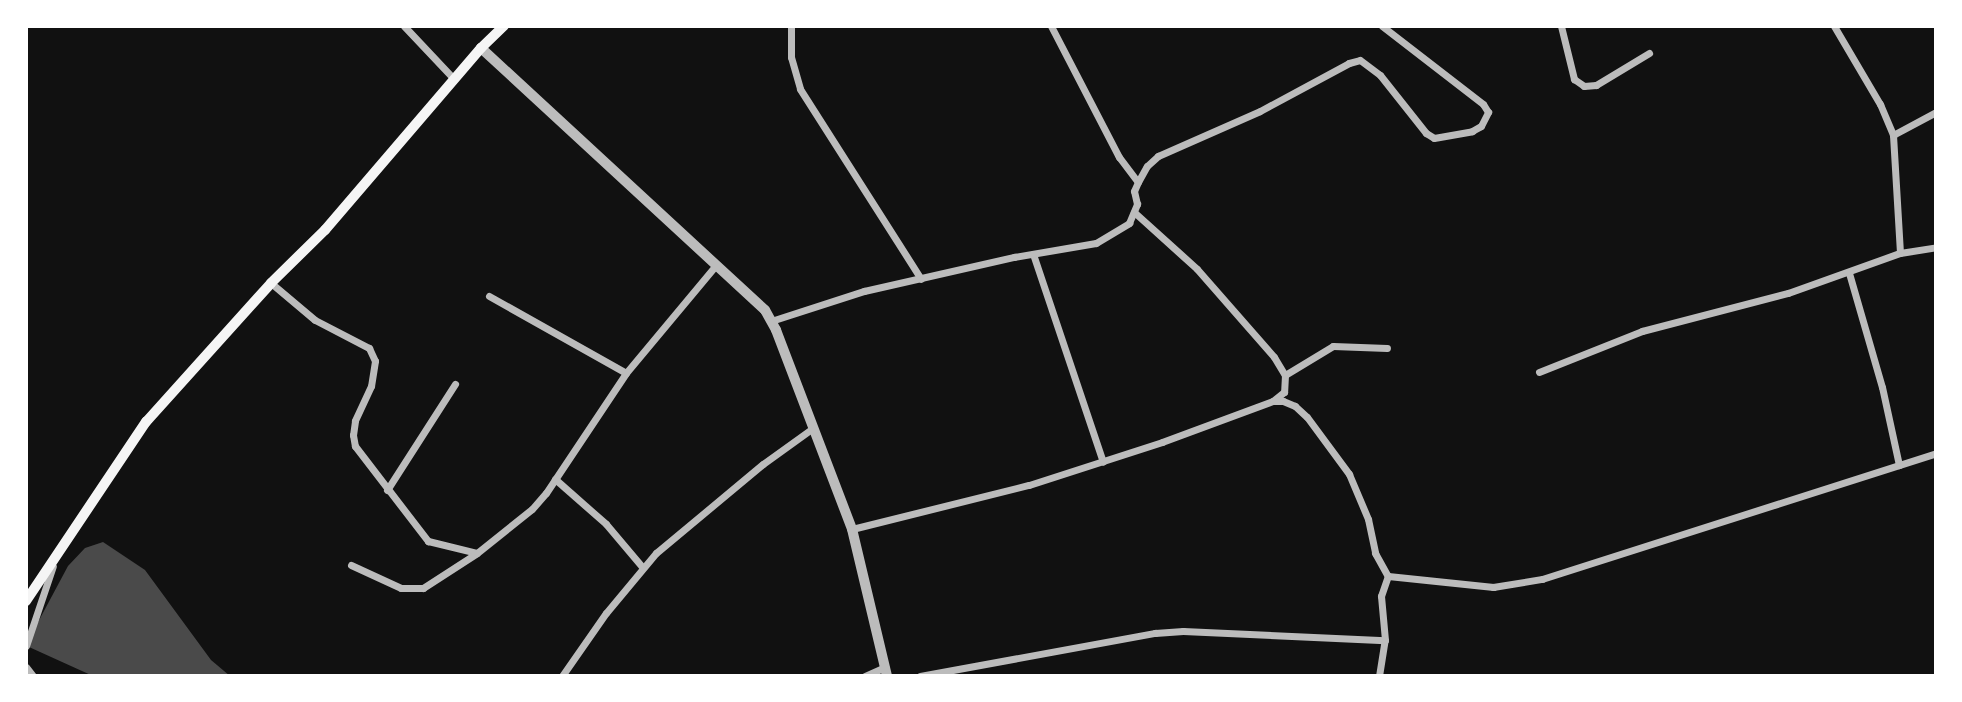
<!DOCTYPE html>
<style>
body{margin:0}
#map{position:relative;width:1962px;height:702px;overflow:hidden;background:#111;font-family:Montserrat,sans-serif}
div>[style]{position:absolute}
.building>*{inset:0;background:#4a4a4a}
.minor>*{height:7px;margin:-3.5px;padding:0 3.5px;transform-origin:3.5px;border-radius:3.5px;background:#bcbcbc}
.tertiary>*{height:10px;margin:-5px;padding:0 5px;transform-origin:5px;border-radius:5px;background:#bcbcbc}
.secondary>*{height:10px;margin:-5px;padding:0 5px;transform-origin:5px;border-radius:5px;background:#f5f5f5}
span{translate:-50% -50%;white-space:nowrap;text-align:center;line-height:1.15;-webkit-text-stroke:7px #fff;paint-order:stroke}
.frame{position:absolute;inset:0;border:28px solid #fff;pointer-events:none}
</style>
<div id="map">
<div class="building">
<i style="clip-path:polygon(103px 542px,145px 570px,211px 660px,230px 676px,93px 676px,29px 647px,37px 624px,68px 566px,85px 548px)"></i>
</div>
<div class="minor">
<i style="left:404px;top:26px;width:73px;rotate:46.7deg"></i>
<i style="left:791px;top:26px;width:31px;rotate:90deg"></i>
<i style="left:791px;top:57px;width:33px;rotate:74deg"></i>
<i style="left:800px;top:89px;width:225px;rotate:57.5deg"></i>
<i style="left:1051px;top:26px;width:148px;rotate:62.6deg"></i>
<i style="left:1119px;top:157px;width:31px;rotate:53deg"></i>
<i style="left:1561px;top:26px;width:55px;rotate:76.2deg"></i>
<i style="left:1574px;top:79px;width:12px;rotate:35deg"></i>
<i style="left:1584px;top:86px;width:12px;rotate:-5deg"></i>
<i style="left:1596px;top:85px;width:62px;rotate:-31.1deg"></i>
<i style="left:1834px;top:26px;width:91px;rotate:59.5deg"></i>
<i style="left:1880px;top:104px;width:34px;rotate:67deg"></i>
<i style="left:1893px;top:135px;width:118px;rotate:86.6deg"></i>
<i style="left:1893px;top:135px;width:49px;rotate:-28.1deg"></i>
<i style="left:1134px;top:212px;width:85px;rotate:42.1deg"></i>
<i style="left:1197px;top:269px;width:117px;rotate:48.8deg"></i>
<i style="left:1274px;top:357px;width:21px;rotate:59deg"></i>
<i style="left:1285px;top:375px;width:17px;rotate:93deg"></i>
<i style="left:1284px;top:392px;width:14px;rotate:141deg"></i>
<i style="left:1033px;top:254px;width:219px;rotate:71.4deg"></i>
<i style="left:1849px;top:273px;width:119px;rotate:73.9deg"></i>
<i style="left:1882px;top:387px;width:80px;rotate:77.7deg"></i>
<i style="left:271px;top:283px;width:57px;rotate:40.1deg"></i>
<i style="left:315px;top:320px;width:61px;rotate:27.4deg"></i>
<i style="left:369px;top:348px;width:14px;rotate:65deg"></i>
<i style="left:375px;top:361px;width:25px;rotate:99deg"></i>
<i style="left:371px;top:386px;width:38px;rotate:115deg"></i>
<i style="left:355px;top:421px;width:14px;rotate:98deg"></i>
<i style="left:353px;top:435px;width:11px;rotate:80deg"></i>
<i style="left:355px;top:446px;width:120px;rotate:52.5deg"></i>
<i style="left:428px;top:541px;width:50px;rotate:13.8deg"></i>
<i style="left:489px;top:296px;width:157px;rotate:29.3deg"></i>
<i style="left:771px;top:321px;width:98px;rotate:-17.9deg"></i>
<i style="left:864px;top:291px;width:154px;rotate:-12.8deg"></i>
<i style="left:1014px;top:257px;width:83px;rotate:-9.7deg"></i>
<i style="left:1096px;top:243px;width:39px;rotate:-31deg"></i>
<i style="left:1129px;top:223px;width:21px;rotate:-67deg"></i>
<i style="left:1137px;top:204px;width:13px;rotate:-103deg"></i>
<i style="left:1134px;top:191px;width:10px;rotate:-66deg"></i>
<i style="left:1138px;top:182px;width:18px;rotate:-61deg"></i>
<i style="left:1147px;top:166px;width:15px;rotate:-42deg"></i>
<i style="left:1158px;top:156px;width:111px;rotate:-23.8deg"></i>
<i style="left:1260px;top:111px;width:101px;rotate:-28.3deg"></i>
<i style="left:1349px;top:63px;width:11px;rotate:-15deg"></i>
<i style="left:1360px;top:60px;width:25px;rotate:37deg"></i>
<i style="left:1380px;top:75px;width:74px;rotate:51.6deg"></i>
<i style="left:1426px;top:133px;width:9px;rotate:32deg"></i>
<i style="left:1434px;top:138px;width:39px;rotate:-10deg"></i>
<i style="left:1472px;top:131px;width:10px;rotate:-29deg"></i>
<i style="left:1481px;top:126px;width:16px;rotate:-63deg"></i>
<i style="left:1488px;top:112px;width:9px;rotate:-122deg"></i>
<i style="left:1483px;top:104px;width:128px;rotate:-142.3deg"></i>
<i style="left:1539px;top:372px;width:111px;rotate:-21.7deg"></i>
<i style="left:1642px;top:331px;width:151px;rotate:-14.6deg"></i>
<i style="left:1788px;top:293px;width:119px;rotate:-19.7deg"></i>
<i style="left:1900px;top:253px;width:36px;rotate:-9deg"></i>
<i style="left:1285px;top:375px;width:56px;rotate:-31.1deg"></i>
<i style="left:1333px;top:346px;width:54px;rotate:2.1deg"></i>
<i style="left:555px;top:479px;width:68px;rotate:41.4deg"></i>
<i style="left:606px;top:524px;width:57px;rotate:49.9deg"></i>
<i style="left:387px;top:490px;width:126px;rotate:-57.3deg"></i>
<i style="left:852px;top:529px;width:182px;rotate:-14deg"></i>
<i style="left:1029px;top:485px;width:140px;rotate:-17.9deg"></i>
<i style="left:1162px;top:442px;width:118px;rotate:-20.3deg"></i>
<i style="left:1273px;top:401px;width:10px"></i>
<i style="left:1283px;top:401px;width:13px;rotate:23deg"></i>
<i style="left:1295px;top:406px;width:16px;rotate:43deg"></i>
<i style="left:1307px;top:417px;width:71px;rotate:53.6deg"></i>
<i style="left:1349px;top:474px;width:49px;rotate:67.1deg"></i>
<i style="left:1368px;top:519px;width:35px;rotate:78deg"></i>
<i style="left:1375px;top:553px;width:26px;rotate:61deg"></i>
<i style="left:351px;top:565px;width:55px;rotate:24.7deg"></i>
<i style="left:401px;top:588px;width:22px"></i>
<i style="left:423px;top:588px;width:64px;rotate:-32.9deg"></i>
<i style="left:477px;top:553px;width:70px;rotate:-38.7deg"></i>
<i style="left:532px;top:509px;width:21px;rotate:-49deg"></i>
<i style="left:546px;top:493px;width:144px;rotate:-56.3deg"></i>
<i style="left:626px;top:373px;width:141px;rotate:-50.2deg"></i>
<i style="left:26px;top:646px;width:84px;rotate:-71.4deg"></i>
<i style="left:26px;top:667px;width:11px;rotate:52deg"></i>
<i style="left:562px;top:676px;width:77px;rotate:-55.1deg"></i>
<i style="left:606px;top:613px;width:78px;rotate:-50.2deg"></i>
<i style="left:656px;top:553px;width:139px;rotate:-39.8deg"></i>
<i style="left:763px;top:464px;width:62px;rotate:-35.8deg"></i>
<i style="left:865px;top:676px;width:22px;rotate:-24deg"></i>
<i style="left:920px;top:676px;width:239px;rotate:-10.4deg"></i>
<i style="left:1155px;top:633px;width:28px;rotate:-4deg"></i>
<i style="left:1183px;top:631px;width:202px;rotate:2.6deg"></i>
<i style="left:1379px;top:676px;width:36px;rotate:-81deg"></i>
<i style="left:1385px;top:640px;width:44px;rotate:-95.2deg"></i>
<i style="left:1381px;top:596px;width:21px;rotate:-71deg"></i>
<i style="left:1388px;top:576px;width:106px;rotate:6deg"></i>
<i style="left:1493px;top:587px;width:50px;rotate:-9.3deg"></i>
<i style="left:1542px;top:579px;width:414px;rotate:-17.7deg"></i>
</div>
<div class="tertiary">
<i style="left:481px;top:48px;width:386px;rotate:42.7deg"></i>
<i style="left:765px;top:310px;width:23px;rotate:61deg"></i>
<i style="left:776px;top:330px;width:213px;rotate:69.1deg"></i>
<i style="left:852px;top:529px;width:151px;rotate:76.6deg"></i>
</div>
<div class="secondary">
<i style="left:26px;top:601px;width:216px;rotate:-56.2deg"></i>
<i style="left:146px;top:422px;width:187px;rotate:-48deg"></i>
<i style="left:271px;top:283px;width:76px;rotate:-44.5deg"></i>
<i style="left:325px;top:230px;width:240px;rotate:-49.4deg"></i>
<i style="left:481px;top:48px;width:32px;rotate:-44deg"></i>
</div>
<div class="frame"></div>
</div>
